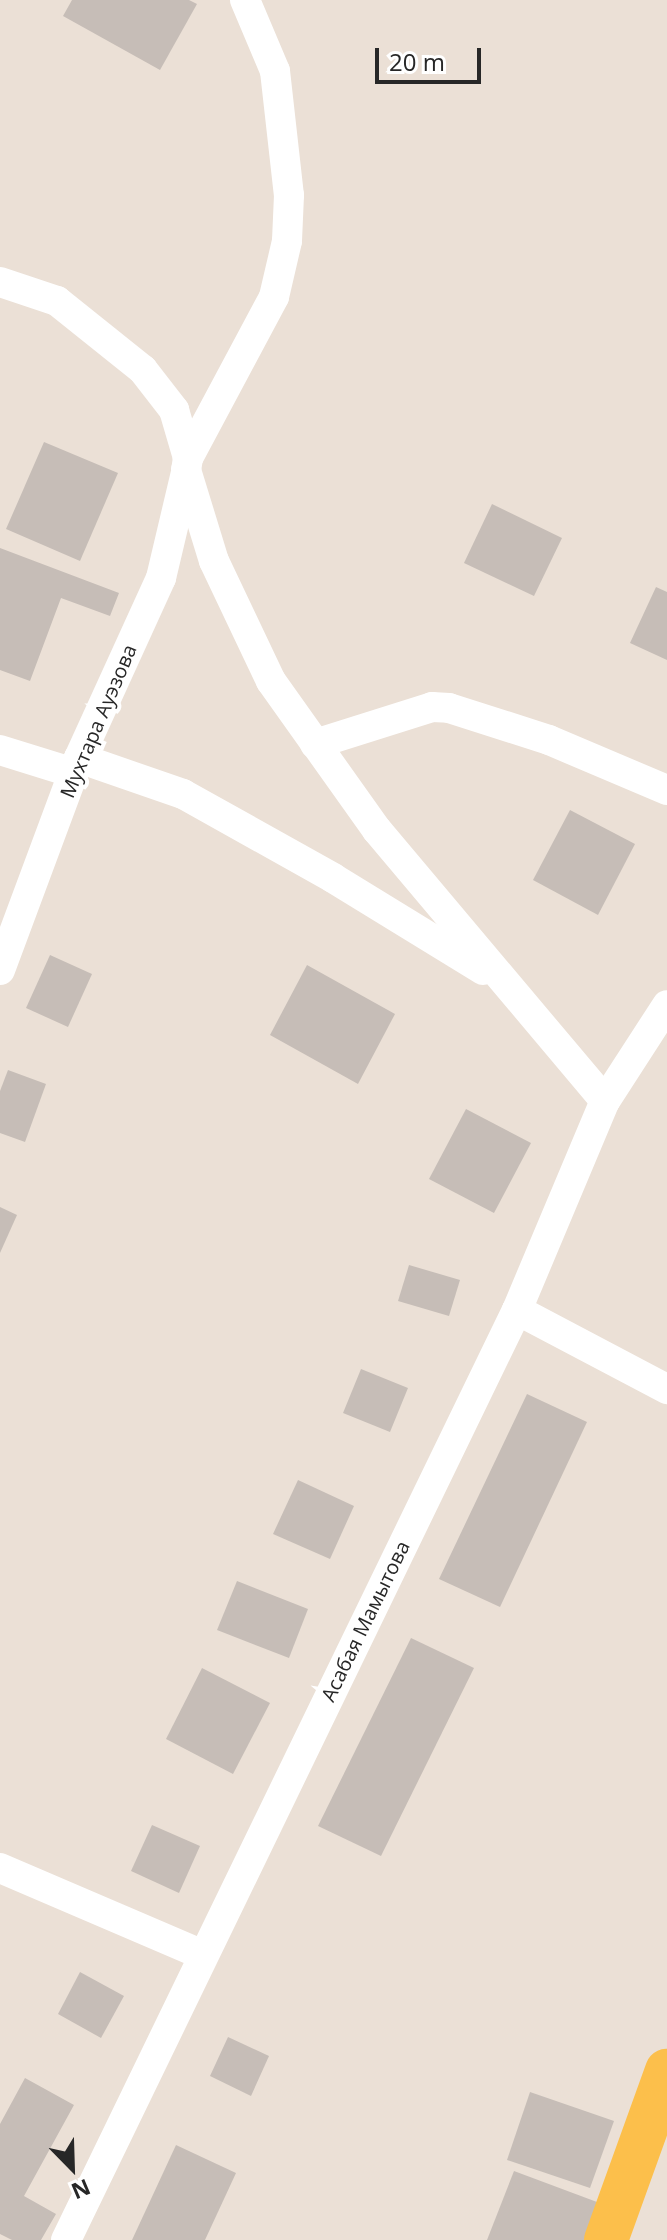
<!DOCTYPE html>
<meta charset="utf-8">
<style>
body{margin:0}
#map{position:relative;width:667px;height:2240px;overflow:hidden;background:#ebe0d6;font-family:"Open Sans",sans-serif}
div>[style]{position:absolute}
.building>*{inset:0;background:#c6bdb7}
.street>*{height:30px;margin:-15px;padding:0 15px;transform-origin:15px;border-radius:15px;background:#fff}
.primary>*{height:44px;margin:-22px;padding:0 22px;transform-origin:22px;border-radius:22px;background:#fcbf4b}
span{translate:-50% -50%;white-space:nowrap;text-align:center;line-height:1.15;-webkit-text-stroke:8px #fff;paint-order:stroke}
.street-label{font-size:20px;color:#272727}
.north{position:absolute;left:32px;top:2128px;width:80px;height:80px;-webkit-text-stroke:6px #fff;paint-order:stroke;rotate:157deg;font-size:22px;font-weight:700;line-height:32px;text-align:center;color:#272727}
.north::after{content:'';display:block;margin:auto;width:28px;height:36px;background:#272727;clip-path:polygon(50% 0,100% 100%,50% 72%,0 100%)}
.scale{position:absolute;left:375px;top:48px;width:106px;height:36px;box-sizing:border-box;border:4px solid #272727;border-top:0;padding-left:10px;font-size:24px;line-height:28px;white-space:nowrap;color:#272727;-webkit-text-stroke:6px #fff;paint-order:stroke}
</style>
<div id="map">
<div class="building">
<i style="clip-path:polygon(72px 0,189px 0,197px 4px,160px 70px,63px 16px)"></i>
<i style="clip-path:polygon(44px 442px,118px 473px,80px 561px,6px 529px)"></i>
<i style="clip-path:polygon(492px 504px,562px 538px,534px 596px,464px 563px)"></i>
<i style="clip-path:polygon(0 548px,119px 593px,110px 616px,61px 598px,30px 681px,0 670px)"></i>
<i style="clip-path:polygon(656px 587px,667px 592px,667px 660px,630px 643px)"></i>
<i style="clip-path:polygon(570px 810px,635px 844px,598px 915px,533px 880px)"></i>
<i style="clip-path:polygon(50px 955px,92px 974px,68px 1027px,26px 1008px)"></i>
<i style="clip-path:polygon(307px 965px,395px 1014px,358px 1084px,270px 1035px)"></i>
<i style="clip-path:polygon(8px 1070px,46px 1084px,25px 1142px,0 1133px,0 1091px)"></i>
<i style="clip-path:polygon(466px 1109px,531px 1143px,494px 1213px,429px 1179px)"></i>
<i style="clip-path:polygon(0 1207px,17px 1215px,0 1253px)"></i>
<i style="clip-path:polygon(409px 1265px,460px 1280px,449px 1316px,398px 1301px)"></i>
<i style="clip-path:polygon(361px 1369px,408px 1388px,390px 1432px,343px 1413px)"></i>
<i style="clip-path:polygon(527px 1394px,587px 1422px,500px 1607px,439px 1579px)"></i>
<i style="clip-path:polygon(298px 1480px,354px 1506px,330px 1559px,273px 1534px)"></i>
<i style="clip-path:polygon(237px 1581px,308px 1609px,289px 1658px,217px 1630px)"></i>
<i style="clip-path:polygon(411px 1638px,474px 1668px,381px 1856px,318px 1826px)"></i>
<i style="clip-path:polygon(202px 1668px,270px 1703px,233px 1774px,166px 1739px)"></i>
<i style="clip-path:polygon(152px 1825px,200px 1846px,179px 1893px,131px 1871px)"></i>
<i style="clip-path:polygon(80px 1972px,124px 1996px,101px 2038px,58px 2014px)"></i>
<i style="clip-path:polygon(228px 2037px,269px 2056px,251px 2096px,210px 2076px)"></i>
<i style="clip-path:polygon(25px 2078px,74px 2105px,24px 2196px,56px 2214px,41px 2240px,12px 2240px,0 2234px,0 2124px)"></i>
<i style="clip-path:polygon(530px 2092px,614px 2121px,590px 2188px,507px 2160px)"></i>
<i style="clip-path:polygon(176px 2145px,236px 2173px,205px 2240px,132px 2240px)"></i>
<i style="clip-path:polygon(514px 2171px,605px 2205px,591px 2240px,487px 2240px)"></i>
</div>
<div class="street">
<i style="left:245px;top:0;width:77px;rotate:67.1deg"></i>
<i style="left:275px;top:71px;width:125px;rotate:83.6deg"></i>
<i style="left:289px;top:195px;width:46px;rotate:92.5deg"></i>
<i style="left:287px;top:241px;width:57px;rotate:103.1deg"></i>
<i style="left:274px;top:297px;width:183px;rotate:118.1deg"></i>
<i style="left:188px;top:458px;width:12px;rotate:99deg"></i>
<i style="left:186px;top:470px;width:95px;rotate:72.9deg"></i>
<i style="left:214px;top:561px;width:133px;rotate:64.6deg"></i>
<i style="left:271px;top:681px;width:183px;rotate:54.6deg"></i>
<i style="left:377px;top:830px;width:354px;rotate:49.9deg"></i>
<i style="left:0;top:282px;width:60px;rotate:18.4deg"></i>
<i style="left:57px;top:301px;width:110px;rotate:38.7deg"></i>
<i style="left:143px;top:370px;width:51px;rotate:52.2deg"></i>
<i style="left:174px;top:410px;width:50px;rotate:73.7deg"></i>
<i style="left:315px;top:744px;width:123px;rotate:-17.5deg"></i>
<i style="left:432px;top:707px;width:17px;rotate:3deg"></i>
<i style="left:449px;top:708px;width:105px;rotate:17.7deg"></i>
<i style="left:549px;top:740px;width:128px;rotate:23deg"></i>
<i style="left:0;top:750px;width:77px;rotate:17.3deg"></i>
<i style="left:79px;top:758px;width:110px;rotate:19.1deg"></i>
<i style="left:183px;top:794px;width:172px;rotate:29.2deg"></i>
<i style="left:333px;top:878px;width:176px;rotate:31.5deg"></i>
<i style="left:0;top:970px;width:226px;rotate:-69.6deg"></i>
<i style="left:79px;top:758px;width:198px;rotate:-65.5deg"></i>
<i style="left:161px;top:578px;width:109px;rotate:-76.7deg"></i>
<i style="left:517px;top:1310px;width:170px;rotate:27.8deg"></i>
<i style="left:0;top:1868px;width:221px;rotate:23.2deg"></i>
<i style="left:66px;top:2240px;width:1034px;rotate:-64.13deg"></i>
<i style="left:517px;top:1310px;width:227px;rotate:-67.2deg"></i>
<i style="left:605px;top:1101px;width:114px;rotate:-57.1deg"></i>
</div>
<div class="primary">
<i style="left:606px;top:2240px;width:180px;rotate:-70.2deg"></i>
</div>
<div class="street-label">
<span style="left:98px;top:721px;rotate:-67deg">Мухтара Ауэзова</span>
<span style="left:365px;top:1621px;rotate:-64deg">Асабая Мамытова</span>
</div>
<div class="north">N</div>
<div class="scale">20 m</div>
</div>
